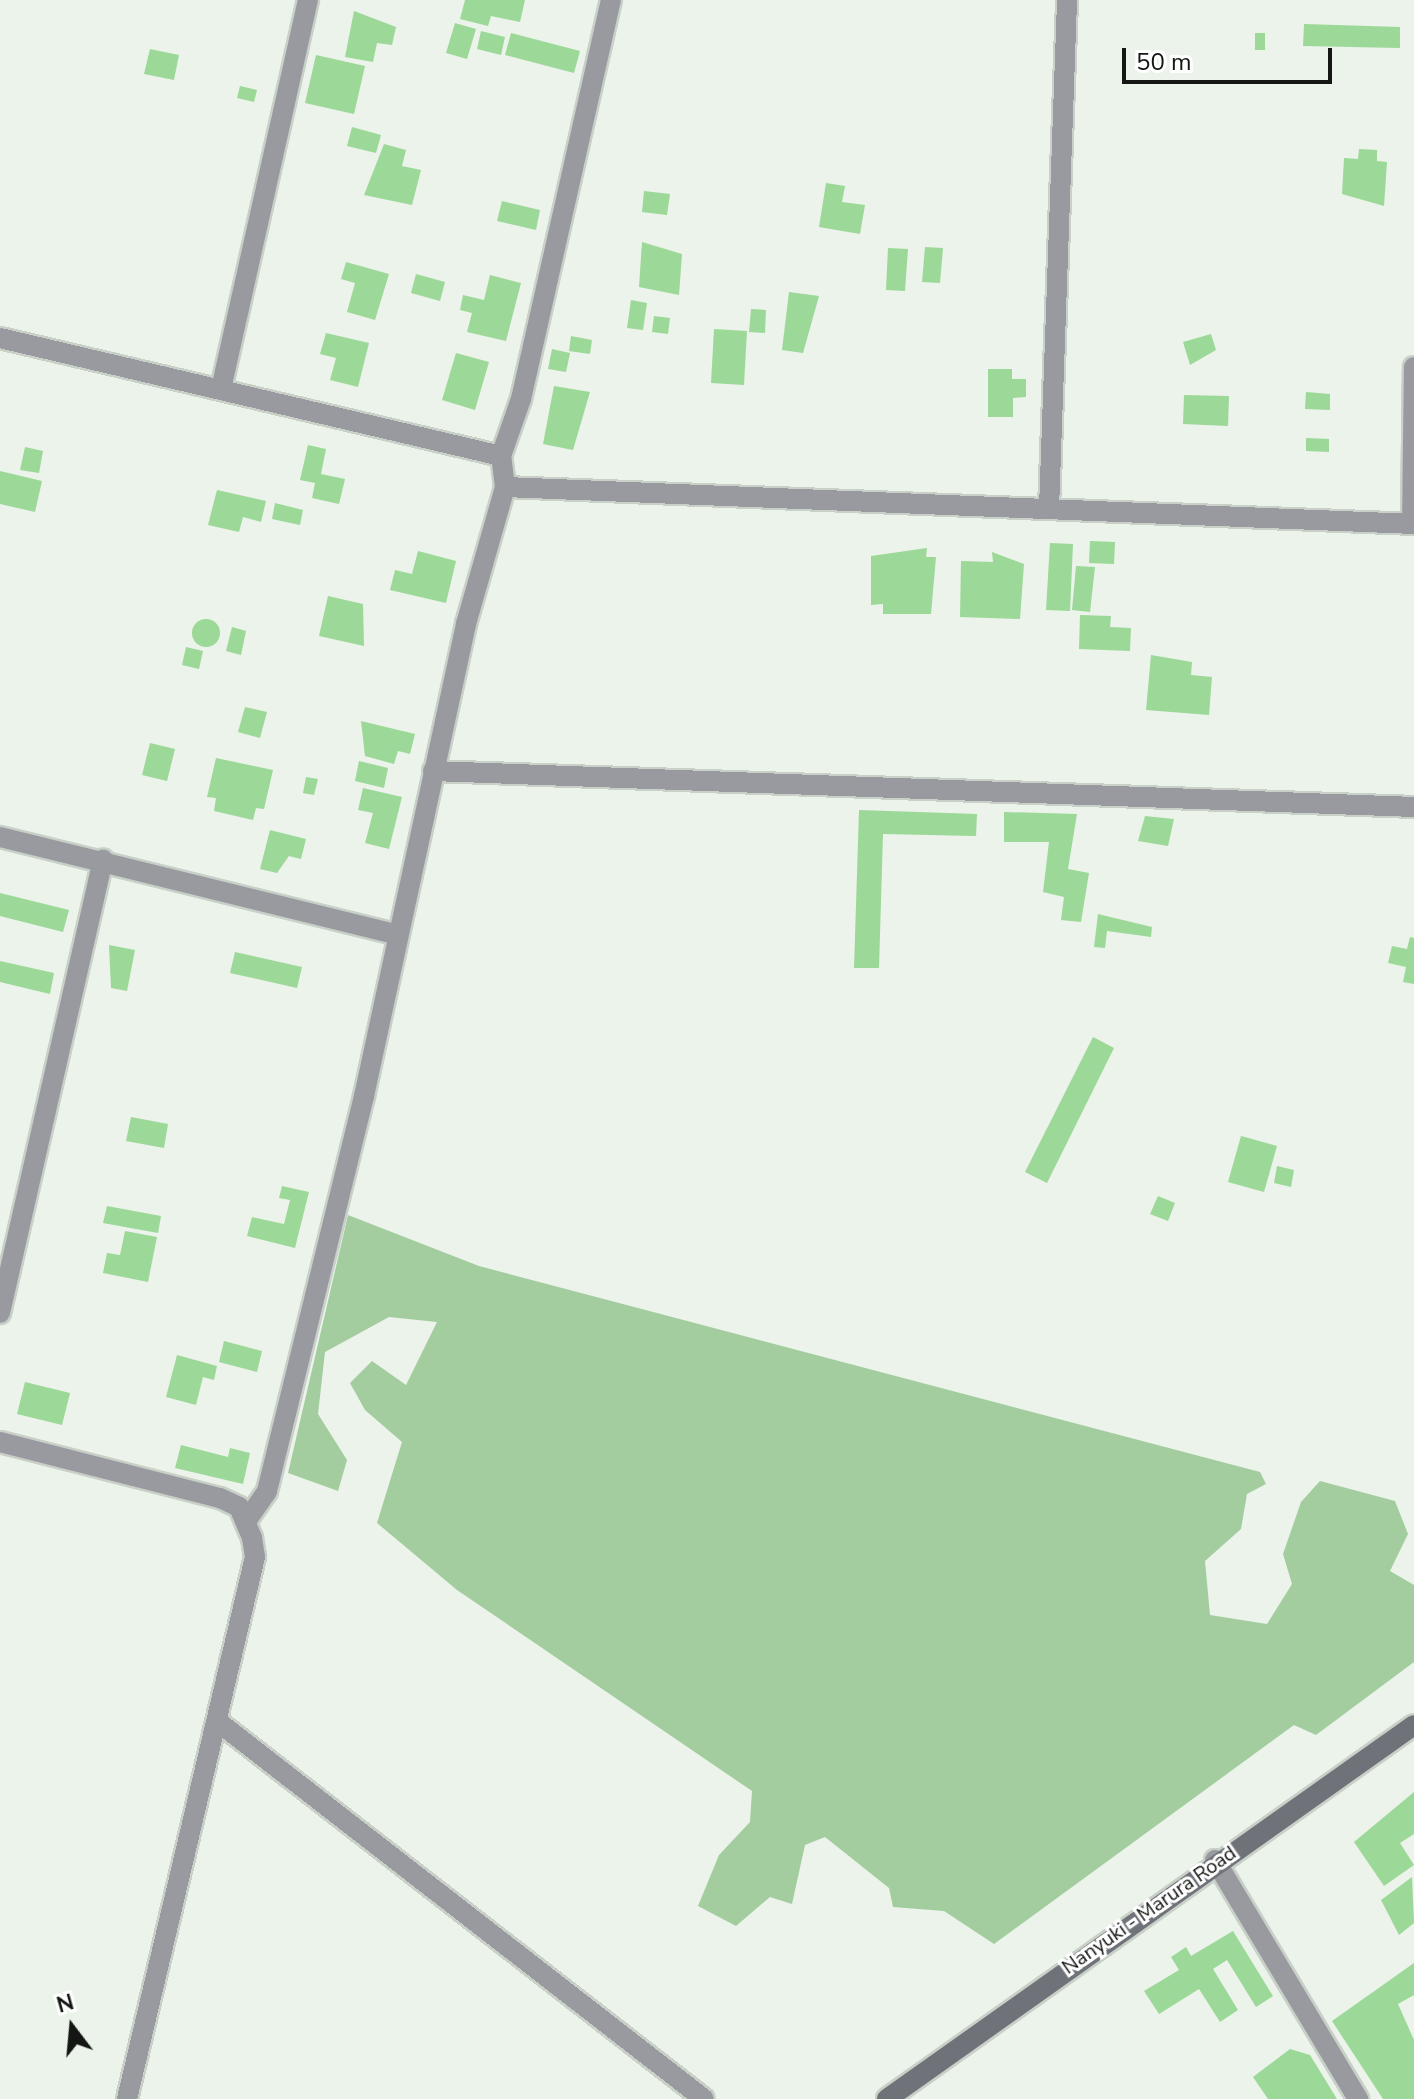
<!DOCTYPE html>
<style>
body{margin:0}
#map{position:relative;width:1414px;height:2099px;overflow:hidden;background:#ebf3ea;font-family:"Nunito Sans",sans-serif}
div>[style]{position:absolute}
.green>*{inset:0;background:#a3cd9f}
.building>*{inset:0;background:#9cd897}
.round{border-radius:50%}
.roads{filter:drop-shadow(2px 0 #c8d0c8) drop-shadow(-2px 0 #c8d0c8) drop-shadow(0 2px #c8d0c8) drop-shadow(0 -2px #c8d0c8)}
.street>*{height:20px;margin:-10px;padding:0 10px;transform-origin:10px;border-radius:10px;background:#989a9f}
.secondary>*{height:20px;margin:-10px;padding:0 10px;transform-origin:10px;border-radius:10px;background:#6f7278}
span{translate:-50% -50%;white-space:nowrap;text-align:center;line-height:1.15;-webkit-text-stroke:6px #fff;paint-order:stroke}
.street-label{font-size:20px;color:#131613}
.north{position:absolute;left:32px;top:1987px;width:80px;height:80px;-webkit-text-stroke:6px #fff;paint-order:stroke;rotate:344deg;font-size:22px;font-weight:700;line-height:32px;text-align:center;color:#131613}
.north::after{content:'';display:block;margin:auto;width:28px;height:36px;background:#131613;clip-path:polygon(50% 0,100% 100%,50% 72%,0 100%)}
.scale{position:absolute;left:1122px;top:48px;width:210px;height:36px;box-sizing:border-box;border:4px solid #131613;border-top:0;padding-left:10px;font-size:24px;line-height:28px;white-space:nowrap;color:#131613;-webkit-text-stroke:6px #fff;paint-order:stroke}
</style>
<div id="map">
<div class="green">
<i style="clip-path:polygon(348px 1215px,479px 1266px,1260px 1472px,1266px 1484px,1247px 1494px,1241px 1529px,1205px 1561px,1210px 1615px,1267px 1624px,1292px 1584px,1283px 1554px,1301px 1502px,1320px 1481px,1395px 1501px,1408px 1534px,1390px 1571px,1414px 1585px,1414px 1662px,1316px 1735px,1294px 1725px,994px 1944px,944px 1911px,893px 1907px,889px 1888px,825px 1837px,805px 1845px,792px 1904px,770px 1897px,736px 1926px,698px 1906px,719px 1855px,750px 1822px,752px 1791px,457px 1590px,377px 1523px,402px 1442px,365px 1410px,350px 1383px,372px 1361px,406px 1385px,437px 1322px,389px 1317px,325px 1352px,318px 1414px,347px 1460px,338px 1491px,288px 1473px)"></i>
</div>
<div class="building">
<i style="clip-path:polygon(465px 0,525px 0,520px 22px,491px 16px,488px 26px,460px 19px)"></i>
<i style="clip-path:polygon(354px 11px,396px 27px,392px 45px,377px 43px,373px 62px,345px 57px)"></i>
<i style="clip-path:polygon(455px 23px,476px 29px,467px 59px,446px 53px)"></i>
<i style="clip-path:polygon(1304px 24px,1400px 27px,1400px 48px,1303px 46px)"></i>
<i style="clip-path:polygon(481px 31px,505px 37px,501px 55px,477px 49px)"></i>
<i style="clip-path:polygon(511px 33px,580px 51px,574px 73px,505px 55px)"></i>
<i style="clip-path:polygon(1255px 33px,1265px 33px,1265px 50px,1255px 50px)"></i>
<i style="clip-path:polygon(150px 49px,179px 55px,174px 80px,144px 74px)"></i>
<i style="clip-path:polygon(316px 55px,365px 66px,354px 114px,305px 103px)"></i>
<i style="clip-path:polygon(240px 86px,257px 90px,254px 102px,237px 98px)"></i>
<i style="clip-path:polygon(352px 127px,381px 135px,376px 153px,347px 146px)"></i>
<i style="clip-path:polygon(384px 144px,406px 150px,402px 166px,421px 170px,412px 205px,364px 195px)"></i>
<i style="clip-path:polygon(1359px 149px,1377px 150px,1377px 161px,1387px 162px,1384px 206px,1342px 194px,1344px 158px,1358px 159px)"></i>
<i style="clip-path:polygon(826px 183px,845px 186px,842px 202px,865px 205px,860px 234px,819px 227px)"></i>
<i style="clip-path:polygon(644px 191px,670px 194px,667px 215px,642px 212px)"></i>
<i style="clip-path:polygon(502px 201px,540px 210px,536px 230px,497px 221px)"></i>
<i style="clip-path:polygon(642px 242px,682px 254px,679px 295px,639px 287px)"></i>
<i style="clip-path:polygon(925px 247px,943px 248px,940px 283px,922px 282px)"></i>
<i style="clip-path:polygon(888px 248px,908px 249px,905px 291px,886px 290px)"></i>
<i style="clip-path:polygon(346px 262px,389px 274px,375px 320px,347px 312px,355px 283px,341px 279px)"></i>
<i style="clip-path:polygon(416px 274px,445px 282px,440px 301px,411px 293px)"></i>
<i style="clip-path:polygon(490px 275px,521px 283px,506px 341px,467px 332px,472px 313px,460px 310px,463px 295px,484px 300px)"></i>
<i style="clip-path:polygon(789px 292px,819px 296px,803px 353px,782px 350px)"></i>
<i style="clip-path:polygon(631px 300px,647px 303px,643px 330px,627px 328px)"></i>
<i style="clip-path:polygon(751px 309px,766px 310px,765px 333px,749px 332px)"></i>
<i style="clip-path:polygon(654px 316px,670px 318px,668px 334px,652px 332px)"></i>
<i style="clip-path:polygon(714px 329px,747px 331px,744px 385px,711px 383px)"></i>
<i style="clip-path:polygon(326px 333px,369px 343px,358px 387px,330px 380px,336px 358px,320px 354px)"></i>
<i style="clip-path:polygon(1211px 334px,1216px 350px,1190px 365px,1183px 342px)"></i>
<i style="clip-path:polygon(571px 336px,592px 340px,590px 354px,569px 351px)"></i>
<i style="clip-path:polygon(552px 349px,570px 353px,566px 372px,548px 369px)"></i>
<i style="clip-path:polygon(456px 353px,489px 362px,475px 410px,442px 400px)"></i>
<i style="clip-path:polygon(988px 369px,1012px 369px,1012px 379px,1026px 379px,1026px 397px,1013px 398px,1013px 417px,988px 417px)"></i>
<i style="clip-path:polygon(554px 386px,590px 392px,573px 450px,543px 444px)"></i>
<i style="clip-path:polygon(1306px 392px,1330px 394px,1330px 410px,1305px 409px)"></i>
<i style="clip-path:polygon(1184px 395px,1229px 396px,1228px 426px,1183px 424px)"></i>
<i style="clip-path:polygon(1306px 438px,1329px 439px,1329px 452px,1306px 451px)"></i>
<i style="clip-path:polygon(308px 445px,326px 449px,321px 474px,345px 479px,339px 504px,312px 498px,315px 483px,300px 480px)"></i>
<i style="clip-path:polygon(25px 447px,43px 451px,39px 473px,20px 470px)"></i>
<i style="clip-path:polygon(0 471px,42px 481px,35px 512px,0 504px)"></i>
<i style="clip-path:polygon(217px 490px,266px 501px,261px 522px,243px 517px,239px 532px,208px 525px)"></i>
<i style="clip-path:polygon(275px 503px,303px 510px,300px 525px,272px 519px)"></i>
<i style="clip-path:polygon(1090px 541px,1115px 542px,1114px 564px,1089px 563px)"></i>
<i style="clip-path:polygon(1050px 543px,1073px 544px,1070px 611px,1046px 610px)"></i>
<i style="clip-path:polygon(927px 548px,926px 557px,936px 557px,931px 614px,883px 614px,883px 604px,871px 605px,871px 556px)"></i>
<i style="clip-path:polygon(418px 551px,456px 561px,446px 603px,390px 590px,395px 570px,412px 574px)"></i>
<i style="clip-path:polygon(992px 552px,1024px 564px,1020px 619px,960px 617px,961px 561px,993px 562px)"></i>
<i style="clip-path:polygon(1076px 566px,1095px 567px,1090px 612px,1072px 610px)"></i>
<i style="clip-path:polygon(328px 596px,363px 604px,364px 646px,319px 636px)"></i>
<i style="clip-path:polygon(1080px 615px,1111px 616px,1110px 627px,1131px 628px,1130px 651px,1079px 649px)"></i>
<i class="round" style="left:192px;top:619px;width:28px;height:28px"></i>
<i style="clip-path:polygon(232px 627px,246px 631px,241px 655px,226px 651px)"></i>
<i style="clip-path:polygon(186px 647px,203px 651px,199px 669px,182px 665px)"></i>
<i style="clip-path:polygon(1151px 655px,1192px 662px,1191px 675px,1212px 677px,1209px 715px,1146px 710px)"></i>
<i style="clip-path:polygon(245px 707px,267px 712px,260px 738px,238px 732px)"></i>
<i style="clip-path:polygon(361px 721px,415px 734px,410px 754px,398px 751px,394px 764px,365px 756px)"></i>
<i style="clip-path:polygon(150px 743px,175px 749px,167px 781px,142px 775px)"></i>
<i style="clip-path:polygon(216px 758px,273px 770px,264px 809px,256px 808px,253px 820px,214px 811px,216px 798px,207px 797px)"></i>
<i style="clip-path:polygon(359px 761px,388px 768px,384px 788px,355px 781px)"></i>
<i style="clip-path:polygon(306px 777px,318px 779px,314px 795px,303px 793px)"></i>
<i style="clip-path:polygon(363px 788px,402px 797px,389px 849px,365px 843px,373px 813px,358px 810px)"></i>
<i style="clip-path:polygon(859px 810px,977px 814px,976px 836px,883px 834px,879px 968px,854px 968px)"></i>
<i style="clip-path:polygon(1004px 812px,1077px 814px,1068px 869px,1089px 873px,1081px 922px,1061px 920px,1064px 897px,1043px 892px,1049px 842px,1004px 842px)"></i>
<i style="clip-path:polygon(1145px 816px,1174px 819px,1168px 846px,1138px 841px)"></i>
<i style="clip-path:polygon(270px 830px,306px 839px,301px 859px,289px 856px,277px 873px,260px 869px)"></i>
<i style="clip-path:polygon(0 893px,69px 910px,63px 932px,0 916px)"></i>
<i style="clip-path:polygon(1098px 914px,1152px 927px,1151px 937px,1107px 931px,1105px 948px,1094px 947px)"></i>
<i style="clip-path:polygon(1410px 937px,1414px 938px,1414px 984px,1403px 982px,1406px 967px,1388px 963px,1392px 946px,1407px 949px)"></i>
<i style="clip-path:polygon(109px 945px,135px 950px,127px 991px,111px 988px)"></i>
<i style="clip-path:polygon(235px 952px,302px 967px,297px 988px,230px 973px)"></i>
<i style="clip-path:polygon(0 961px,54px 973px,50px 994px,0 982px)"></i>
<i style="clip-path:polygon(1093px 1037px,1114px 1048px,1047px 1183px,1025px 1172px)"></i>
<i style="clip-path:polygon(131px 1117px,168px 1124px,164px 1148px,126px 1141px)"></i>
<i style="clip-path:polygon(1241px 1136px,1277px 1146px,1264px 1192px,1228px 1182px)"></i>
<i style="clip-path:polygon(1277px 1166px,1294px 1170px,1291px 1187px,1274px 1183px)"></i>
<i style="clip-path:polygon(282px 1186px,309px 1192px,295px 1248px,247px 1236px,252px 1217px,284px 1224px,290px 1200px,279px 1198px)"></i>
<i style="clip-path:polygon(1158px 1196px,1175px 1203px,1168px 1221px,1150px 1214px)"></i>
<i style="clip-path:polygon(107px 1206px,161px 1216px,158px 1233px,103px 1223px)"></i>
<i style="clip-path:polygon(125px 1231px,157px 1237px,148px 1282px,103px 1273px,107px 1253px,120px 1255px)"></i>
<i style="clip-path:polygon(224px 1341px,262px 1351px,257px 1372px,219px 1362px)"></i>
<i style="clip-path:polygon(177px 1355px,217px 1366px,214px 1380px,203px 1377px,196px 1405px,166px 1397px)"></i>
<i style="clip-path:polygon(25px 1382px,70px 1393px,62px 1425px,17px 1414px)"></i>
<i style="clip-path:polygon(181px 1445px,228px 1457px,230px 1448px,250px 1453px,243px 1484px,175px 1468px)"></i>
<i style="clip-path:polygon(1414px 1792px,1414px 1834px,1400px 1843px,1414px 1865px,1384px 1886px,1354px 1842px)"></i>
<i style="clip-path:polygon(1412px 1877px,1414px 1923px,1399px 1935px,1381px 1900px)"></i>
<i style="clip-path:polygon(1233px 1931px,1273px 1996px,1256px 2007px,1227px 1960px,1213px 1969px,1238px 2010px,1220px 2022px,1199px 1989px,1159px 2014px,1144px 1991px,1179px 1970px,1171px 1957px,1186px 1947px,1191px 1956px)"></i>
<i style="clip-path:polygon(1414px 1963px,1414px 1995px,1398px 2004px,1414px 2040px,1414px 2099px,1383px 2099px,1332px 2021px)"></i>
<i style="clip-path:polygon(1290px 2049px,1310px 2055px,1337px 2099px,1268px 2099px,1253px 2077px)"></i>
</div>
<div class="roads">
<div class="street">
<i style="left:0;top:338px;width:515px;rotate:13.25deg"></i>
<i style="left:221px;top:389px;width:399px;rotate:-77.4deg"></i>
<i style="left:505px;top:487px;width:910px;rotate:2.33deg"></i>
<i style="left:1049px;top:509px;width:509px;rotate:-87.97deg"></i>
<i style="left:1412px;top:524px;width:157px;rotate:-89.3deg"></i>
<i style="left:433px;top:771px;width:982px;rotate:2.1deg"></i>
<i style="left:0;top:837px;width:408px;rotate:13.8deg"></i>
<i style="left:0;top:1313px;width:465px;rotate:-77.2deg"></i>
<i style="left:0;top:1442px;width:227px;rotate:14.3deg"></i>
<i style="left:220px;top:1498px;width:21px;rotate:25deg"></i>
<i style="left:239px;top:1507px;width:34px;rotate:67deg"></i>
<i style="left:252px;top:1538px;width:19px;rotate:81deg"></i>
<i style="left:255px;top:1557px;width:557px;rotate:103.29deg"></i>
<i style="left:247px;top:1520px;width:35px;rotate:-55deg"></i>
<i style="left:267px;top:1491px;width:407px;rotate:-76.2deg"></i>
<i style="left:364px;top:1096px;width:483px;rotate:-77.8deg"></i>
<i style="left:466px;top:624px;width:142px;rotate:-74.1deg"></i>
<i style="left:505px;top:487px;width:31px;rotate:-97deg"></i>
<i style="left:501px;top:456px;width:60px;rotate:-70.7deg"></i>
<i style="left:521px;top:399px;width:409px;rotate:-77.3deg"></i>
<i style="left:217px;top:1721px;width:616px;rotate:37.82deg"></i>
<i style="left:1215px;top:1860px;width:279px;rotate:59.1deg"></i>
</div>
<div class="secondary">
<i style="left:887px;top:2099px;width:646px;rotate:-35.36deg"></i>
</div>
</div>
<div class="street-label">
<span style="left:1149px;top:1910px;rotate:-35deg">Nanyuki - Marura Road</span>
</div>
<div class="north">N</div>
<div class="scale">50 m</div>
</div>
